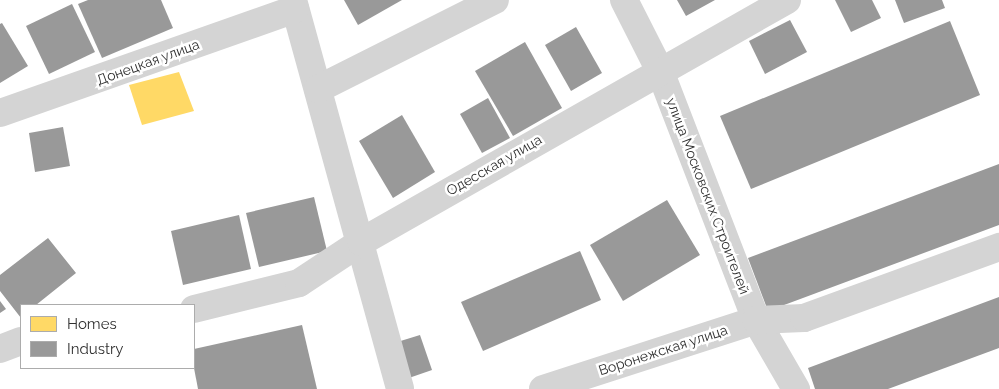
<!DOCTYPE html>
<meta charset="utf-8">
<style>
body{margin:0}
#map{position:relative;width:999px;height:389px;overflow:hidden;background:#fff;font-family:Raleway,sans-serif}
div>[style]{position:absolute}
.homes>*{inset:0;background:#ffd966}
.industry>*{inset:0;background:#999}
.minor>*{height:28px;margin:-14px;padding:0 14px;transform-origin:14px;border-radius:14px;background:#d4d4d4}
span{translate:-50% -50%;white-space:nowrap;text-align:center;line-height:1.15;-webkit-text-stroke:5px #fff;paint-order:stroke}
.street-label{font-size:14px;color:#303030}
.legend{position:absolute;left:20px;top:304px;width:175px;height:65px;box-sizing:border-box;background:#fff;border:1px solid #acacac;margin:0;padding:6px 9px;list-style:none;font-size:15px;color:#303030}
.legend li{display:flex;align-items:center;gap:10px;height:25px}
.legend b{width:25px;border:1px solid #acacac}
</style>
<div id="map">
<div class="homes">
<i style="clip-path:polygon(179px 72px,194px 111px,142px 125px,129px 85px)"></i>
</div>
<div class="industry">
<i style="clip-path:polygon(88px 0,161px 0,173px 28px,102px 58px,78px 4px)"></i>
<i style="clip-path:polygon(344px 0,402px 0,358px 25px)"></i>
<i style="clip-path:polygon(677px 0,715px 0,686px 16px)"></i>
<i style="clip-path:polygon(835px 0,872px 0,881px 18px,851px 32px)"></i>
<i style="clip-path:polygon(895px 0,942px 0,945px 8px,904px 23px)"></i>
<i style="clip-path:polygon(72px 4px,95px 52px,49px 74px,26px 26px)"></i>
<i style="clip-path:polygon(790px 20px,807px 52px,765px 74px,749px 41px)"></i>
<i style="clip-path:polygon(950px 21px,980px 95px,751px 189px,720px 116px)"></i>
<i style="clip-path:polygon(2px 23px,28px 66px,0 83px,0 24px)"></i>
<i style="clip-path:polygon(576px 27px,602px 73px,571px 91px,545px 45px)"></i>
<i style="clip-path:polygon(525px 42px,562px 108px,513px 136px,475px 71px)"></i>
<i style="clip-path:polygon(488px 98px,510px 138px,482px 153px,460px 114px)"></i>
<i style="clip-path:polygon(402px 115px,435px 172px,393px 198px,359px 141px)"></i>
<i style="clip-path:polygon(63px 127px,70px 166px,35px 172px,29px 133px)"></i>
<i style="clip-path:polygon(999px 164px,999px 225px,768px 311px,748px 258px)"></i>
<i style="clip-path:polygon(314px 197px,327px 251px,259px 267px,246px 213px)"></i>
<i style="clip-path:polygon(667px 200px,700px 255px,623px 301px,590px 245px)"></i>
<i style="clip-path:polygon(239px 215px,251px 269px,183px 285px,171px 231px)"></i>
<i style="clip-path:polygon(48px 238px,76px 273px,36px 305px,21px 305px,21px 318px,0 291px,0 275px)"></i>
<i style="clip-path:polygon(580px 251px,601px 300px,483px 351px,461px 302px)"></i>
<i style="clip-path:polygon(999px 297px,999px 348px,888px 389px,815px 389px,808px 368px)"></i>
<i style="clip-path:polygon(0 301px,6px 309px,0 313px)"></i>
<i style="clip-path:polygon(302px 325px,317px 389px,198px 389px,194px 368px,194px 349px)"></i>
<i style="clip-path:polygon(420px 335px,432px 370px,406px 379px,394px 343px)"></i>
</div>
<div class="minor">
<i style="left:293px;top:0;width:403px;rotate:74.6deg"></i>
<i style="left:624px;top:0;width:80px;rotate:63.1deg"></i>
<i style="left:660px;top:71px;width:267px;rotate:68.9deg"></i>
<i style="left:756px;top:320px;width:80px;rotate:59.9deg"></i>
<i style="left:318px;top:89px;width:198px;rotate:-26.7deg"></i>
<i style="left:0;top:113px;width:313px;rotate:-19.4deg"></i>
<i style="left:194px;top:309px;width:108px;rotate:-13.9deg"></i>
<i style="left:299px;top:283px;width:74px;rotate:-33.5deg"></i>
<i style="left:361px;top:242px;width:490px;rotate:-29.6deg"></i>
<i style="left:0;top:349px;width:22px;rotate:-21deg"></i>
<i style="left:543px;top:389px;width:224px;rotate:-17.9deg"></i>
<i style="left:756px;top:320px;width:48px;rotate:-2.4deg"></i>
<i style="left:804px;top:318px;width:208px;rotate:-20deg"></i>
</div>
<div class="street-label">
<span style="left:148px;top:62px;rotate:-20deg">Донецкая улица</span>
<span style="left:494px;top:165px;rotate:-30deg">Одесская улица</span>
<span style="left:708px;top:196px;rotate:69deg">улица Московских Строителей</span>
<span style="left:663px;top:350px;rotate:-18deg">Воронежская улица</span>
</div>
<ul class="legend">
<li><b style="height:14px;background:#ffd966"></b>Homes</li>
<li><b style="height:14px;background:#999"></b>Industry</li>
</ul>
</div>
